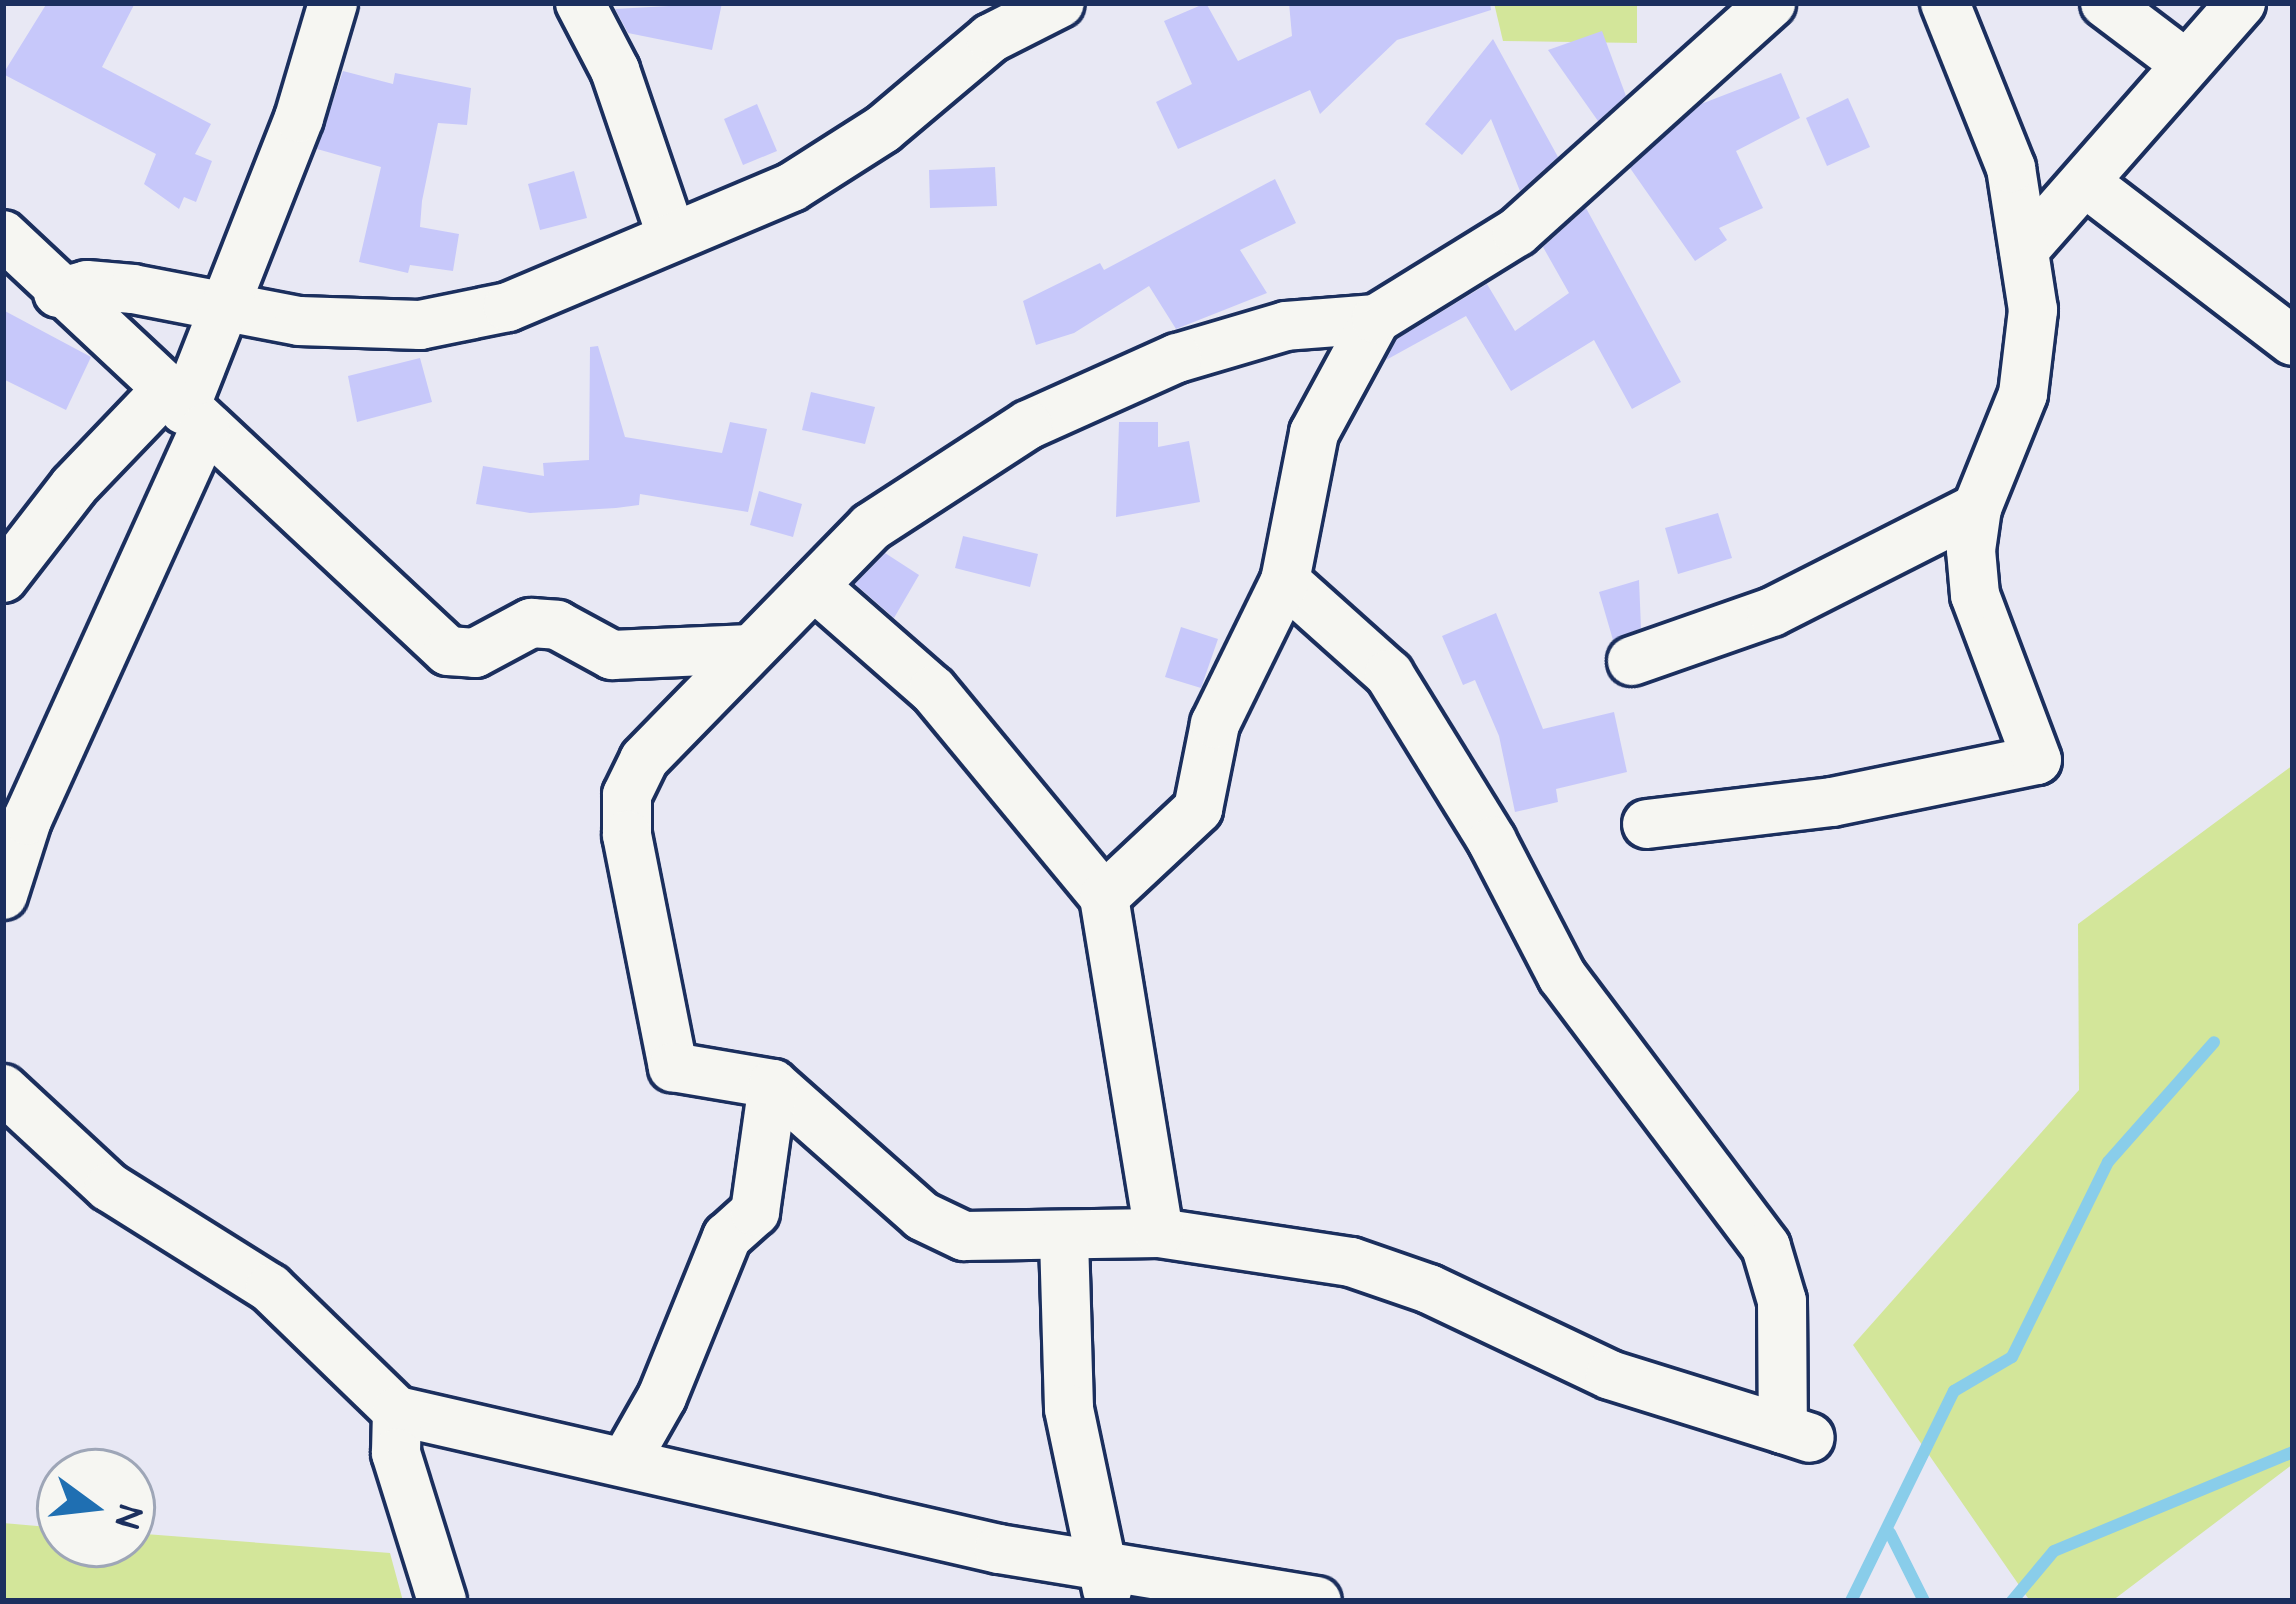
<!DOCTYPE html>
<style>
body{margin:0}
#map{position:relative;width:2296px;height:1604px;overflow:hidden;background:#e8e8f4;font-family:"Architects Daughter",sans-serif}
div>[style]{position:absolute}
.green>*{inset:0;background:#d3e69a}
.stream>*{height:12px;margin:-6px;padding:0 6px;transform-origin:6px;border-radius:6px;background:#89cdea}
.building>*{inset:0;background:#c7c8fa}
.roads{filter:drop-shadow(3px 0 #1b2f5e) drop-shadow(-3px 0 #1b2f5e) drop-shadow(0 3px #1b2f5e) drop-shadow(0 -3px #1b2f5e)}
.minor>*{height:48px;margin:-24px;padding:0 24px;transform-origin:24px;border-radius:24px;background:#f6f6f2}
span{translate:-50% -50%;white-space:nowrap;text-align:center;line-height:1.15;-webkit-text-stroke:10px #f6f6f2;paint-order:stroke}
.frame{position:absolute;inset:0;border:6px solid #1b2f5e;pointer-events:none}
.north{position:absolute;left:36px;top:1448px;width:120px;height:120px;box-sizing:border-box;background:#f6f6f2;border:3px solid #9ea6b7;border-radius:50%;rotate:105deg;font-size:33px;font-weight:700;line-height:48px;text-align:center;color:#1b2f5e}
.north::after{content:'';display:block;margin:auto;width:42px;height:54px;background:#1f6fb2;clip-path:polygon(50% 0,100% 100%,50% 72%,0 100%)}
</style>
<div id="map">
<div class="green">
<i style="clip-path:polygon(1494px 3px,1637px 3px,1637px 43px,1503px 41px)"></i>
<i style="clip-path:polygon(2293px 765px,2293px 1464px,2112px 1601px,2030px 1601px,1853px 1345px,2079px 1090px,2078px 924px)"></i>
<i style="clip-path:polygon(3px 1523px,60px 1528px,60px 1544px,132px 1544px,132px 1533px,390px 1553px,403px 1601px,3px 1601px)"></i>
</div>
<div class="stream">
<i style="left:1890px;top:1533px;width:76px;rotate:63.4deg"></i>
<i style="left:1851px;top:1601px;width:234px;rotate:-63.9deg"></i>
<i style="left:1954px;top:1391px;width:67px;rotate:-30.4deg"></i>
<i style="left:2012px;top:1357px;width:217px;rotate:-63.8deg"></i>
<i style="left:2108px;top:1162px;width:160px;rotate:-48.5deg"></i>
<i style="left:2012px;top:1601px;width:65px;rotate:-50deg"></i>
<i style="left:2054px;top:1551px;width:259px;rotate:-22.5deg"></i>
</div>
<div class="building">
<i style="clip-path:polygon(47px 3px,135px 3px,102px 67px,211px 124px,195px 154px,212px 161px,196px 202px,184px 197px,179px 209px,144px 184px,156px 154px,3px 74px)"></i>
<i style="clip-path:polygon(722px 3px,712px 50px,628px 33px,615px 9px)"></i>
<i style="clip-path:polygon(1206px 3px,1238px 61px,1292px 36px,1289px 3px,1490px 3px,1491px 10px,1397px 40px,1320px 114px,1310px 90px,1178px 149px,1156px 102px,1192px 84px,1164px 21px)"></i>
<i style="clip-path:polygon(1602px 31px,1626px 96px,1598px 121px,1548px 50px)"></i>
<i style="clip-path:polygon(1493px 39px,1558px 157px,1520px 191px,1491px 119px,1462px 155px,1425px 124px)"></i>
<i style="clip-path:polygon(343px 71px,393px 84px,395px 73px,471px 88px,467px 125px,438px 123px,422px 201px,420px 227px,459px 234px,453px 271px,410px 265px,408px 273px,359px 262px,381px 167px,317px 149px)"></i>
<i style="clip-path:polygon(1781px 73px,1800px 118px,1736px 151px,1763px 208px,1719px 228px,1727px 240px,1695px 261px,1630px 168px,1701px 104px)"></i>
<i style="clip-path:polygon(1848px 98px,1870px 147px,1827px 166px,1806px 118px)"></i>
<i style="clip-path:polygon(757px 104px,777px 151px,743px 165px,724px 119px)"></i>
<i style="clip-path:polygon(995px 167px,997px 206px,930px 208px,929px 170px)"></i>
<i style="clip-path:polygon(574px 171px,587px 218px,540px 230px,528px 184px)"></i>
<i style="clip-path:polygon(1275px 179px,1296px 223px,1240px 250px,1267px 293px,1176px 329px,1149px 286px,1074px 333px,1036px 345px,1023px 301px,1100px 263px,1104px 270px)"></i>
<i style="clip-path:polygon(1586px 208px,1681px 382px,1632px 409px,1594px 340px,1511px 391px,1466px 316px,1386px 360px,1397px 339px,1487px 284px,1515px 331px,1569px 293px,1543px 247px)"></i>
<i style="clip-path:polygon(3px 310px,91px 357px,66px 410px,3px 379px)"></i>
<i style="clip-path:polygon(598px 346px,625px 437px,722px 453px,730px 422px,767px 429px,748px 512px,640px 494px,639px 505px,616px 508px,530px 513px,476px 504px,483px 466px,544px 476px,543px 463px,589px 460px,590px 347px)"></i>
<i style="clip-path:polygon(420px 358px,432px 402px,357px 422px,348px 376px)"></i>
<i style="clip-path:polygon(811px 392px,875px 407px,865px 444px,802px 430px)"></i>
<i style="clip-path:polygon(1119px 422px,1158px 422px,1158px 447px,1189px 441px,1200px 502px,1116px 517px)"></i>
<i style="clip-path:polygon(759px 491px,802px 504px,793px 537px,750px 525px)"></i>
<i style="clip-path:polygon(1718px 513px,1732px 558px,1678px 574px,1665px 528px)"></i>
<i style="clip-path:polygon(963px 536px,1038px 554px,1030px 587px,955px 568px)"></i>
<i style="clip-path:polygon(885px 553px,919px 575px,894px 618px,855px 584px)"></i>
<i style="clip-path:polygon(1639px 580px,1641px 628px,1613px 640px,1599px 592px)"></i>
<i style="clip-path:polygon(1496px 613px,1543px 729px,1614px 712px,1627px 772px,1556px 789px,1558px 802px,1515px 812px,1499px 736px,1475px 680px,1463px 685px,1442px 636px)"></i>
<i style="clip-path:polygon(1181px 627px,1218px 639px,1201px 688px,1165px 677px)"></i>
</div>
<div class="roads">
<div class="minor">
<i style="left:580px;top:3px;width:76px;rotate:62.4deg"></i>
<i style="left:615px;top:70px;width:176px;rotate:71.2deg"></i>
<i style="left:2105px;top:3px;width:98px;rotate:37.1deg"></i>
<i style="left:2086px;top:183px;width:260px;rotate:37.4deg"></i>
<i style="left:3px;top:235px;width:609px;rotate:43.07deg"></i>
<i style="left:448px;top:651px;width:27px;rotate:4deg"></i>
<i style="left:475px;top:653px;width:64px;rotate:-28.2deg"></i>
<i style="left:531px;top:623px;width:26px;rotate:4deg"></i>
<i style="left:557px;top:625px;width:63px;rotate:28.6deg"></i>
<i style="left:612px;top:655px;width:139px;rotate:-2.5deg"></i>
<i style="left:2024px;top:250px;width:329px;rotate:-48.7deg"></i>
<i style="left:58px;top:293px;width:30px;rotate:-15deg"></i>
<i style="left:87px;top:285px;width:46px;rotate:5deg"></i>
<i style="left:133px;top:289px;width:169px;rotate:10.9deg"></i>
<i style="left:299px;top:321px;width:121px;rotate:1.9deg"></i>
<i style="left:420px;top:325px;width:90px;rotate:-11.6deg"></i>
<i style="left:508px;top:307px;width:308px;rotate:-22.9deg"></i>
<i style="left:792px;top:187px;width:108px;rotate:-32.5deg"></i>
<i style="left:883px;top:129px;width:141px;rotate:-40.1deg"></i>
<i style="left:991px;top:38px;width:77px;rotate:-26.9deg"></i>
<i style="left:1376px;top:319px;width:90px;rotate:175.6deg"></i>
<i style="left:1286px;top:326px;width:114px;rotate:163.6deg"></i>
<i style="left:1177px;top:358px;width:163px;rotate:155.8deg"></i>
<i style="left:1028px;top:425px;width:187px;rotate:147deg"></i>
<i style="left:871px;top:527px;width:325px;rotate:134.3deg"></i>
<i style="left:644px;top:760px;width:39px;rotate:116deg"></i>
<i style="left:627px;top:795px;width:40px;rotate:90deg"></i>
<i style="left:627px;top:835px;width:237px;rotate:78.8deg"></i>
<i style="left:673px;top:1067px;width:101px;rotate:9.6deg"></i>
<i style="left:773px;top:1084px;width:199px;rotate:41.5deg"></i>
<i style="left:922px;top:1216px;width:47px;rotate:25.5deg"></i>
<i style="left:964px;top:1236px;width:195px;rotate:-0.9deg"></i>
<i style="left:1159px;top:1233px;width:194px;rotate:8.6deg"></i>
<i style="left:1351px;top:1262px;width:83px;rotate:19.1deg"></i>
<i style="left:1429px;top:1289px;width:200px;rotate:25.4deg"></i>
<i style="left:1610px;top:1375px;width:181px;rotate:17.3deg"></i>
<i style="left:184px;top:410px;width:314px;rotate:-68.5deg"></i>
<i style="left:299px;top:118px;width:120px;rotate:-73.5deg"></i>
<i style="left:3px;top:578px;width:116px;rotate:-52.3deg"></i>
<i style="left:74px;top:486px;width:130px;rotate:-46.2deg"></i>
<i style="left:1285px;top:581px;width:140px;rotate:41.8deg"></i>
<i style="left:1389px;top:674px;width:196px;rotate:58.3deg"></i>
<i style="left:1492px;top:841px;width:152px;rotate:62.6deg"></i>
<i style="left:1562px;top:976px;width:339px;rotate:53deg"></i>
<i style="left:1766px;top:1247px;width:56px;rotate:73.5deg"></i>
<i style="left:1782px;top:1301px;width:128px;rotate:89.6deg"></i>
<i style="left:1783px;top:1429px;width:28px;rotate:18deg"></i>
<i style="left:814px;top:586px;width:158px;rotate:41.2deg"></i>
<i style="left:933px;top:690px;width:268px;rotate:50.4deg"></i>
<i style="left:1104px;top:897px;width:340px;rotate:80.7deg"></i>
<i style="left:1632px;top:661px;width:148px;rotate:-19.3deg"></i>
<i style="left:1772px;top:612px;width:230px;rotate:-26.9deg"></i>
<i style="left:1647px;top:824px;width:186px;rotate:-6.8deg"></i>
<i style="left:1832px;top:802px;width:209px;rotate:-11.6deg"></i>
<i style="left:2037px;top:760px;width:176px;rotate:-110.6deg"></i>
<i style="left:1975px;top:595px;width:45px;rotate:-95.1deg"></i>
<i style="left:1971px;top:550px;width:42px;rotate:-81.9deg"></i>
<i style="left:1977px;top:508px;width:123px;rotate:-68deg"></i>
<i style="left:2023px;top:394px;width:85px;rotate:-83.2deg"></i>
<i style="left:2033px;top:310px;width:144px;rotate:-98.8deg"></i>
<i style="left:2011px;top:168px;width:178px;rotate:-111.8deg"></i>
<i style="left:3px;top:895px;width:79px;rotate:-72.3deg"></i>
<i style="left:27px;top:820px;width:431px;rotate:-65.6deg"></i>
<i style="left:1104px;top:897px;width:129px;rotate:-43.1deg"></i>
<i style="left:1198px;top:809px;width:87px;rotate:-78.7deg"></i>
<i style="left:1215px;top:724px;width:159px;rotate:-63.9deg"></i>
<i style="left:1285px;top:581px;width:151px;rotate:-78.9deg"></i>
<i style="left:1314px;top:433px;width:130px;rotate:-61.5deg"></i>
<i style="left:1376px;top:319px;width:166px;rotate:-31.7deg"></i>
<i style="left:1517px;top:232px;width:342px;rotate:-42deg"></i>
<i style="left:3px;top:1089px;width:144px;rotate:42.8deg"></i>
<i style="left:109px;top:1187px;width:190px;rotate:32.1deg"></i>
<i style="left:270px;top:1288px;width:177px;rotate:44.1deg"></i>
<i style="left:397px;top:1411px;width:618px;rotate:12.91deg"></i>
<i style="left:999px;top:1549px;width:322px;rotate:9.3deg"></i>
<i style="left:1064px;top:1239px;width:170px;rotate:88.3deg"></i>
<i style="left:1069px;top:1409px;width:185px;rotate:78.1deg"></i>
<i style="left:397px;top:1411px;width:42px;rotate:91.4deg"></i>
<i style="left:396px;top:1453px;width:155px;rotate:72.7deg"></i>
<i style="left:625px;top:1462px;width:75px;rotate:-60.4deg"></i>
<i style="left:662px;top:1397px;width:173px;rotate:-67.9deg"></i>
<i style="left:727px;top:1237px;width:38px;rotate:-42deg"></i>
<i style="left:755px;top:1212px;width:129px;rotate:-82deg"></i>
</div>
</div>
<div class="frame"></div>
<div class="north">N</div>
</div>
